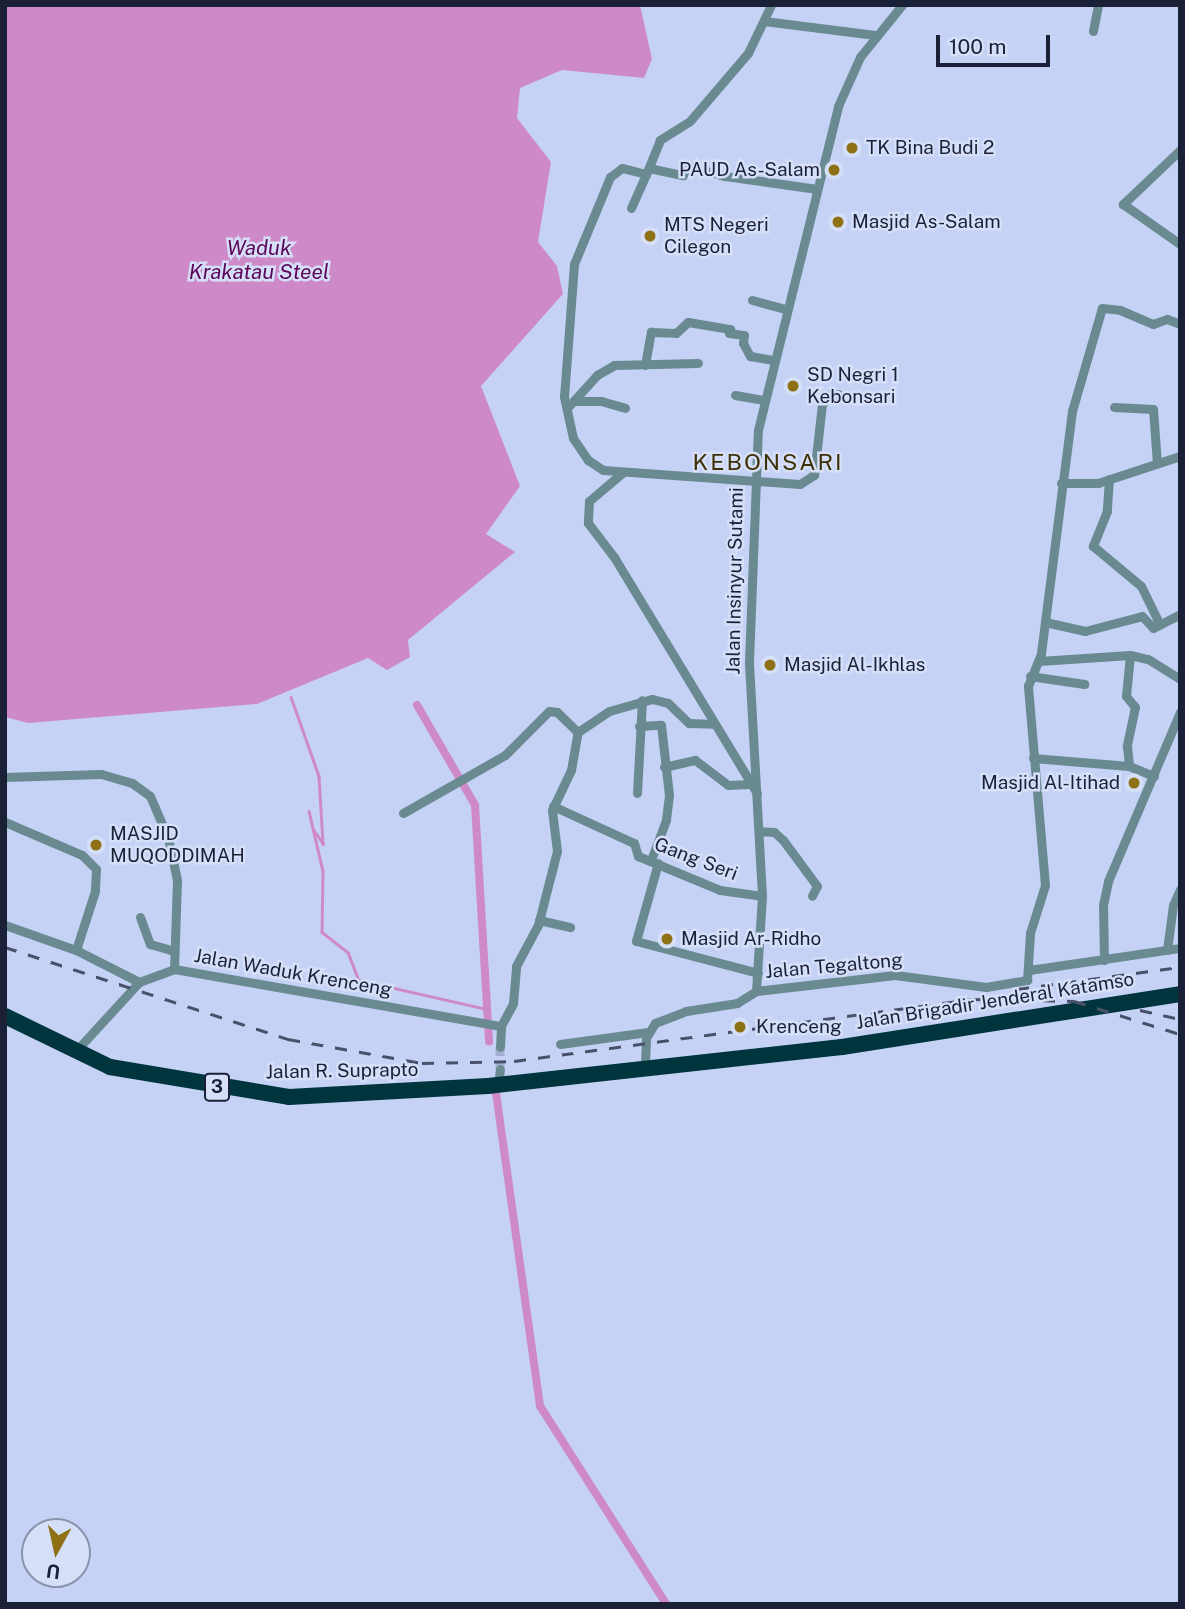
<!DOCTYPE html>
<style>
body{margin:0}
#map{position:relative;width:1185px;height:1609px;overflow:hidden;background:#c5d2f6;font-family:"Public Sans",sans-serif}
div>[style]{position:absolute}
.water>*{inset:0;background:#ce8ac8}
.stream>*{height:2.5px;margin:-1.25px;padding:0 1.25px;transform-origin:1.25px;border-radius:1.25px;background:#ce8ac8}
.canal>*{height:8px;margin:-4px;padding:0 4px;transform-origin:4px;border-radius:4px;background:#ce8ac8}
.street-tunnel>*{height:9px;margin-top:-4.5px;transform-origin:0;background:repeating-linear-gradient(90deg,#a3afd0 0 9px,transparent 0 13.5px)}
.street>*{height:9px;margin:-4.5px;padding:0 4.5px;transform-origin:4.5px;border-radius:4.5px;background:#698a91}
.highway>*{height:16px;margin:-8px;padding:0 8px;transform-origin:8px;border-radius:8px;background:#00353d}
.rail>*{height:2.5px;margin-top:-1.25px;transform-origin:0;background:repeating-linear-gradient(90deg,#48506a 0 12px,transparent 0 24px)}
.dots>*{width:19px;height:19px;translate:-50% -50%;box-sizing:border-box;border:4px solid #d6dff8;border-radius:50%}
span{translate:-50% -50%;white-space:nowrap;text-align:center;line-height:1.15;-webkit-text-stroke:5px #d6dff8;paint-order:stroke}
.shield-label span{padding:2px 5px;background:#d6dff8;border:2px solid;border-radius:5px;-webkit-text-stroke-width:0}
.shield-label{font-size:18px;color:#1a2137;font-weight:700}
.poi-label{font-size:19px;color:#1a2137}
.left{translate:0 -50%;text-align:left}
.right{translate:-100% -50%;text-align:right}
.street-label{font-size:19px;color:#1a2137}
.water-label{font-size:21px;color:#5c0659;font-style:italic}
.quarter-label{font-size:23px;color:#3e3005;letter-spacing:2px}
.frame{position:absolute;inset:0;border:7px solid #1a2137;pointer-events:none}
.north{position:absolute;left:21px;top:1518px;width:70px;height:70px;box-sizing:border-box;background:#d6dff8;border:2px solid #8b93ab;border-radius:50%;rotate:188deg;font-size:19px;font-weight:700;line-height:28px;text-align:center;color:#1a2137}
.north::after{content:'';display:block;margin:auto;width:24px;height:32px;background:#8e7115;clip-path:polygon(50% 0,100% 100%,50% 72%,0 100%)}
.scale{position:absolute;left:936px;top:35px;width:114px;height:32px;box-sizing:border-box;border:4px solid #1a2137;border-top:0;padding-left:9px;font-size:21px;line-height:24px;white-space:nowrap;color:#1a2137;-webkit-text-stroke:5px #d6dff8;paint-order:stroke}
</style>
<div id="map">
<div class="water">
<i style="clip-path:polygon(5px 5px,640px 5px,652px 59px,644px 78px,562px 70px,520px 88px,517px 118px,551px 162px,538px 242px,557px 266px,563px 294px,481px 386px,520px 486px,486px 534px,515px 552px,408px 640px,410px 657px,387px 670px,368px 658px,257px 704px,28px 723px,5px 717px)"></i>
</div>
<div class="stream">
<i style="left:291px;top:697px;width:84px;rotate:70.5deg"></i>
<i style="left:319px;top:776px;width:68px;rotate:86.6deg"></i>
<i style="left:323px;top:844px;width:16px;rotate:-125deg"></i>
<i style="left:309px;top:811px;width:62px;rotate:76.9deg"></i>
<i style="left:323px;top:871px;width:61px;rotate:90.9deg"></i>
<i style="left:322px;top:932px;width:33px;rotate:38deg"></i>
<i style="left:348px;top:952px;width:30px;rotate:69deg"></i>
<i style="left:359px;top:980px;width:131px;rotate:12.8deg"></i>
</div>
<div class="canal">
<i style="left:417px;top:705px;width:116px;rotate:59.9deg"></i>
<i style="left:475px;top:805px;width:237px;rotate:86.6deg"></i>
<i style="left:496px;top:1093px;width:316px;rotate:82deg"></i>
<i style="left:540px;top:1406px;width:235px;rotate:57.5deg"></i>
</div>
<div class="street-tunnel">
<i style="left:500px;top:1069px;width:22px;rotate:-90deg"></i>
</div>
<div class="street">
<i style="left:771px;top:5px;width:53px;rotate:115.6deg"></i>
<i style="left:748px;top:53px;width:89px;rotate:130.5deg"></i>
<i style="left:690px;top:121px;width:36px;rotate:148deg"></i>
<i style="left:660px;top:140px;width:37px;rotate:112deg"></i>
<i style="left:646px;top:174px;width:25px;rotate:-166deg"></i>
<i style="left:622px;top:168px;width:15px;rotate:143deg"></i>
<i style="left:610px;top:177px;width:94px;rotate:112.5deg"></i>
<i style="left:574px;top:264px;width:133px;rotate:94.3deg"></i>
<i style="left:564px;top:397px;width:42px;rotate:77.6deg"></i>
<i style="left:573px;top:438px;width:27px;rotate:56deg"></i>
<i style="left:588px;top:460px;width:18px;rotate:34deg"></i>
<i style="left:603px;top:470px;width:197px;rotate:4.1deg"></i>
<i style="left:800px;top:484px;width:17px;rotate:-33deg"></i>
<i style="left:814px;top:475px;width:71px;rotate:-83.6deg"></i>
<i style="left:822px;top:404px;width:13px;rotate:-48deg"></i>
<i style="left:831px;top:394px;width:7px"></i>
<i style="left:764px;top:21px;width:112px;rotate:7.2deg"></i>
<i style="left:1093px;top:31px;width:26px;rotate:-79deg"></i>
<i style="left:1180px;top:150px;width:79px;rotate:136.5deg"></i>
<i style="left:1123px;top:204px;width:70px;rotate:35.1deg"></i>
<i style="left:649px;top:168px;width:35px;rotate:12deg"></i>
<i style="left:683px;top:175px;width:11px;rotate:-56deg"></i>
<i style="left:689px;top:166px;width:37px;rotate:16deg"></i>
<i style="left:725px;top:176px;width:93px;rotate:8deg"></i>
<i style="left:631px;top:208px;width:37px;rotate:-66deg"></i>
<i style="left:752px;top:300px;width:35px;rotate:15deg"></i>
<i style="left:645px;top:365px;width:34px;rotate:-80deg"></i>
<i style="left:651px;top:332px;width:25px;rotate:2deg"></i>
<i style="left:676px;top:333px;width:16px;rotate:-43deg"></i>
<i style="left:688px;top:322px;width:43px;rotate:9.5deg"></i>
<i style="left:730px;top:329px;width:4px;rotate:104deg"></i>
<i style="left:729px;top:333px;width:15px;rotate:8deg"></i>
<i style="left:744px;top:335px;width:8px;rotate:97deg"></i>
<i style="left:743px;top:343px;width:15px;rotate:62deg"></i>
<i style="left:750px;top:356px;width:23px;rotate:10deg"></i>
<i style="left:735px;top:395px;width:28px;rotate:10deg"></i>
<i style="left:575px;top:401px;width:26px"></i>
<i style="left:601px;top:401px;width:25px;rotate:16deg"></i>
<i style="left:1114px;top:407px;width:39px;rotate:3deg"></i>
<i style="left:1153px;top:409px;width:54px;rotate:85.8deg"></i>
<i style="left:567px;top:408px;width:45px;rotate:-47.7deg"></i>
<i style="left:597px;top:375px;width:20px;rotate:-30deg"></i>
<i style="left:614px;top:365px;width:84px;rotate:-1.4deg"></i>
<i style="left:622px;top:473px;width:43px;rotate:139.7deg"></i>
<i style="left:589px;top:501px;width:22px;rotate:93deg"></i>
<i style="left:588px;top:523px;width:43px;rotate:52.6deg"></i>
<i style="left:614px;top:557px;width:276px;rotate:58.8deg"></i>
<i style="left:1109px;top:479px;width:32px;rotate:94deg"></i>
<i style="left:1107px;top:511px;width:38px;rotate:112deg"></i>
<i style="left:1093px;top:546px;width:62px;rotate:39.8deg"></i>
<i style="left:1141px;top:586px;width:43px;rotate:64deg"></i>
<i style="left:1061px;top:483px;width:37px"></i>
<i style="left:1098px;top:483px;width:86px;rotate:-18.2deg"></i>
<i style="left:1045px;top:622px;width:41px;rotate:12.7deg"></i>
<i style="left:1085px;top:631px;width:59px;rotate:-14.7deg"></i>
<i style="left:1142px;top:616px;width:16px;rotate:47deg"></i>
<i style="left:1153px;top:628px;width:30px;rotate:-27deg"></i>
<i style="left:1130px;top:655px;width:41px;rotate:95.6deg"></i>
<i style="left:1126px;top:696px;width:14px;rotate:51deg"></i>
<i style="left:1135px;top:707px;width:40px;rotate:102deg"></i>
<i style="left:1127px;top:746px;width:20px;rotate:84deg"></i>
<i style="left:1129px;top:766px;width:27px;rotate:22deg"></i>
<i style="left:1039px;top:661px;width:91px;rotate:-3.8deg"></i>
<i style="left:1130px;top:655px;width:18px;rotate:13deg"></i>
<i style="left:1148px;top:659px;width:38px;rotate:32deg"></i>
<i style="left:1030px;top:676px;width:55px;rotate:8.4deg"></i>
<i style="left:639px;top:726px;width:22px;rotate:-3deg"></i>
<i style="left:661px;top:725px;width:70px;rotate:83.5deg"></i>
<i style="left:669px;top:795px;width:25px;rotate:97deg"></i>
<i style="left:666px;top:820px;width:43px;rotate:110.6deg"></i>
<i style="left:1033px;top:758px;width:96px;rotate:4.8deg"></i>
<i style="left:664px;top:767px;width:32px;rotate:-13deg"></i>
<i style="left:695px;top:760px;width:41px;rotate:37.1deg"></i>
<i style="left:728px;top:785px;width:21px;rotate:-3deg"></i>
<i style="left:5px;top:777px;width:96px;rotate:-1.8deg"></i>
<i style="left:101px;top:774px;width:32px;rotate:16deg"></i>
<i style="left:132px;top:783px;width:22px;rotate:36deg"></i>
<i style="left:150px;top:796px;width:46px;rotate:66.8deg"></i>
<i style="left:168px;top:838px;width:43px;rotate:77.9deg"></i>
<i style="left:177px;top:880px;width:89px;rotate:91.9deg"></i>
<i style="left:174px;top:969px;width:332px;rotate:9.9deg"></i>
<i style="left:501px;top:1026px;width:26px;rotate:-62deg"></i>
<i style="left:513px;top:1003px;width:37px;rotate:-85deg"></i>
<i style="left:516px;top:966px;width:47px;rotate:-61.8deg"></i>
<i style="left:538px;top:925px;width:76px;rotate:-75.6deg"></i>
<i style="left:557px;top:851px;width:41px;rotate:-97deg"></i>
<i style="left:552px;top:810px;width:44px;rotate:-64.6deg"></i>
<i style="left:571px;top:770px;width:39px;rotate:-80deg"></i>
<i style="left:578px;top:732px;width:37px;rotate:-34deg"></i>
<i style="left:609px;top:711px;width:45px;rotate:-15.6deg"></i>
<i style="left:652px;top:699px;width:16px;rotate:14deg"></i>
<i style="left:668px;top:703px;width:29px;rotate:44deg"></i>
<i style="left:689px;top:723px;width:25px;rotate:2deg"></i>
<i style="left:637px;top:793px;width:93px;rotate:-86.9deg"></i>
<i style="left:553px;top:806px;width:89px;rotate:24.6deg"></i>
<i style="left:634px;top:843px;width:14px;rotate:73deg"></i>
<i style="left:638px;top:856px;width:89px;rotate:22.5deg"></i>
<i style="left:720px;top:890px;width:42px;rotate:8.1deg"></i>
<i style="left:403px;top:813px;width:117px;rotate:-29.6deg"></i>
<i style="left:505px;top:755px;width:62px;rotate:-45deg"></i>
<i style="left:549px;top:711px;width:8px;rotate:7deg"></i>
<i style="left:557px;top:712px;width:29px;rotate:44deg"></i>
<i style="left:5px;top:822px;width:84px;rotate:23.2deg"></i>
<i style="left:82px;top:855px;width:20px;rotate:45deg"></i>
<i style="left:96px;top:869px;width:22px;rotate:93deg"></i>
<i style="left:95px;top:891px;width:62px;rotate:107.9deg"></i>
<i style="left:76px;top:950px;width:71px;rotate:26.9deg"></i>
<i style="left:139px;top:982px;width:37px;rotate:-20deg"></i>
<i style="left:759px;top:831px;width:15px;rotate:4deg"></i>
<i style="left:774px;top:832px;width:12px;rotate:42deg"></i>
<i style="left:783px;top:840px;width:57px;rotate:53.5deg"></i>
<i style="left:817px;top:886px;width:11px;rotate:117deg"></i>
<i style="left:658px;top:863px;width:81px;rotate:105.8deg"></i>
<i style="left:636px;top:941px;width:126px;rotate:14.7deg"></i>
<i style="left:140px;top:917px;width:29px;rotate:70deg"></i>
<i style="left:150px;top:944px;width:25px;rotate:16deg"></i>
<i style="left:539px;top:920px;width:32px;rotate:13deg"></i>
<i style="left:5px;top:925px;width:75px;rotate:19.4deg"></i>
<i style="left:1167px;top:950px;width:45px;rotate:-82.4deg"></i>
<i style="left:1173px;top:905px;width:17px;rotate:-66deg"></i>
<i style="left:1104px;top:960px;width:55px;rotate:-91deg"></i>
<i style="left:1103px;top:905px;width:25px;rotate:-78deg"></i>
<i style="left:1108px;top:881px;width:184px;rotate:-66.9deg"></i>
<i style="left:1029px;top:970px;width:153px;rotate:-8.3deg"></i>
<i style="left:756px;top:991px;width:140px;rotate:-6.6deg"></i>
<i style="left:895px;top:975px;width:92px;rotate:7.5deg"></i>
<i style="left:986px;top:987px;width:42px;rotate:-9.7deg"></i>
<i style="left:1027px;top:980px;width:47px;rotate:-86.3deg"></i>
<i style="left:1030px;top:933px;width:50px;rotate:-72.6deg"></i>
<i style="left:1045px;top:885px;width:200px;rotate:-94.9deg"></i>
<i style="left:1028px;top:686px;width:35px;rotate:-68deg"></i>
<i style="left:1041px;top:653px;width:244px;rotate:-82.7deg"></i>
<i style="left:1072px;top:411px;width:107px;rotate:-73.8deg"></i>
<i style="left:1102px;top:308px;width:18px;rotate:6deg"></i>
<i style="left:1120px;top:310px;width:36px;rotate:23deg"></i>
<i style="left:1153px;top:324px;width:15px;rotate:-20deg"></i>
<i style="left:1167px;top:319px;width:14px;rotate:21deg"></i>
<i style="left:560px;top:1044px;width:89px;rotate:-7.8deg"></i>
<i style="left:500px;top:1047px;width:21px;rotate:-87deg"></i>
<i style="left:74px;top:1053px;width:96px;rotate:-47.5deg"></i>
<i style="left:645px;top:1066px;width:28px;rotate:-88deg"></i>
<i style="left:646px;top:1038px;width:17px;rotate:-59deg"></i>
<i style="left:655px;top:1023px;width:33px;rotate:-21deg"></i>
<i style="left:686px;top:1011px;width:52px;rotate:-8.9deg"></i>
<i style="left:737px;top:1003px;width:22px;rotate:-32deg"></i>
<i style="left:756px;top:991px;width:95px;rotate:-86.4deg"></i>
<i style="left:762px;top:896px;width:234px;rotate:-93.2deg"></i>
<i style="left:749px;top:662px;width:232px;rotate:-87.8deg"></i>
<i style="left:758px;top:430px;width:334px;rotate:-76.1deg"></i>
<i style="left:838px;top:106px;width:54px;rotate:-65.8deg"></i>
<i style="left:860px;top:57px;width:67px;rotate:-51.1deg"></i>
<i style="left:498px;top:1085px;width:16px;rotate:-83deg"></i>
</div>
<div class="highway">
<i style="left:5px;top:1016px;width:117px;rotate:25.9deg"></i>
<i style="left:110px;top:1067px;width:181px;rotate:9.5deg"></i>
<i style="left:289px;top:1097px;width:199px;rotate:-3.2deg"></i>
<i style="left:488px;top:1086px;width:356px;rotate:-6.3deg"></i>
<i style="left:842px;top:1047px;width:342px;rotate:-8.9deg"></i>
</div>
<div class="rail">
<i style="left:5px;top:947px;width:298px;rotate:18deg"></i>
<i style="left:288px;top:1039px;width:136px;rotate:10.2deg"></i>
<i style="left:422px;top:1063px;width:92px;rotate:-1.2deg"></i>
<i style="left:514px;top:1061px;width:461px;rotate:-7.7deg"></i>
<i style="left:971px;top:999px;width:103px;rotate:1.1deg"></i>
<i style="left:1074px;top:1001px;width:111px;rotate:17.3deg"></i>
<i style="left:1017px;top:989px;width:164px;rotate:-7.7deg"></i>
<i style="left:1140px;top:1010px;width:41px;rotate:12.7deg"></i>
</div>
<div class="dots">
<i style="left:852px;top:148px;background:#8e7115"></i>
<i style="left:834px;top:170px;background:#8e7115"></i>
<i style="left:838px;top:222px;background:#8e7115"></i>
<i style="left:650px;top:236px;background:#8e7115"></i>
<i style="left:793px;top:386px;background:#8e7115"></i>
<i style="left:770px;top:665px;background:#8e7115"></i>
<i style="left:1134px;top:783px;background:#8e7115"></i>
<i style="left:96px;top:845px;background:#8e7115"></i>
<i style="left:667px;top:939px;background:#8e7115"></i>
<i style="left:740px;top:1027px;background:#8e7115"></i>
</div>
<div class="shield-label">
<span style="left:217px;top:1087px">3</span>
</div>
<div class="poi-label">
<span class="left" style="left:866px;top:148px">TK Bina Budi 2</span>
<span class="right" style="left:820px;top:170px">PAUD As-Salam</span>
<span class="left" style="left:852px;top:222px">Masjid As-Salam</span>
<span class="left" style="left:664px;top:236px">MTS Negeri<br>Cilegon</span>
<span class="left" style="left:807px;top:386px">SD Negri 1<br>Kebonsari</span>
<span class="left" style="left:784px;top:665px">Masjid Al-Ikhlas</span>
<span class="right" style="left:1120px;top:783px">Masjid Al-Itihad</span>
<span class="left" style="left:110px;top:845px">MASJID<br>MUQODDIMAH</span>
<span class="left" style="left:681px;top:939px">Masjid Ar-Ridho</span>
<span class="left" style="left:756px;top:1027px">Krenceng</span>
</div>
<div class="street-label">
<span style="left:735px;top:581px;rotate:-89deg">Jalan Insinyur Sutami</span>
<span style="left:696px;top:859px;rotate:21deg">Gang Seri</span>
<span style="left:834px;top:966px;rotate:-5deg">Jalan Tegaltong</span>
<span style="left:293px;top:973px;rotate:10deg">Jalan Waduk Krenceng</span>
<span style="left:995px;top:1001px;rotate:-9deg">Jalan Brigadir Jenderal Katamso</span>
<span style="left:342px;top:1071px;rotate:-1deg">Jalan R. Suprapto</span>
</div>
<div class="water-label">
<span style="left:259px;top:260px">Waduk<br>Krakatau Steel</span>
</div>
<div class="quarter-label">
<span style="left:768px;top:462px">KEBONSARI</span>
</div>
<div class="frame"></div>
<div class="north">U</div>
<div class="scale">100 m</div>
</div>
